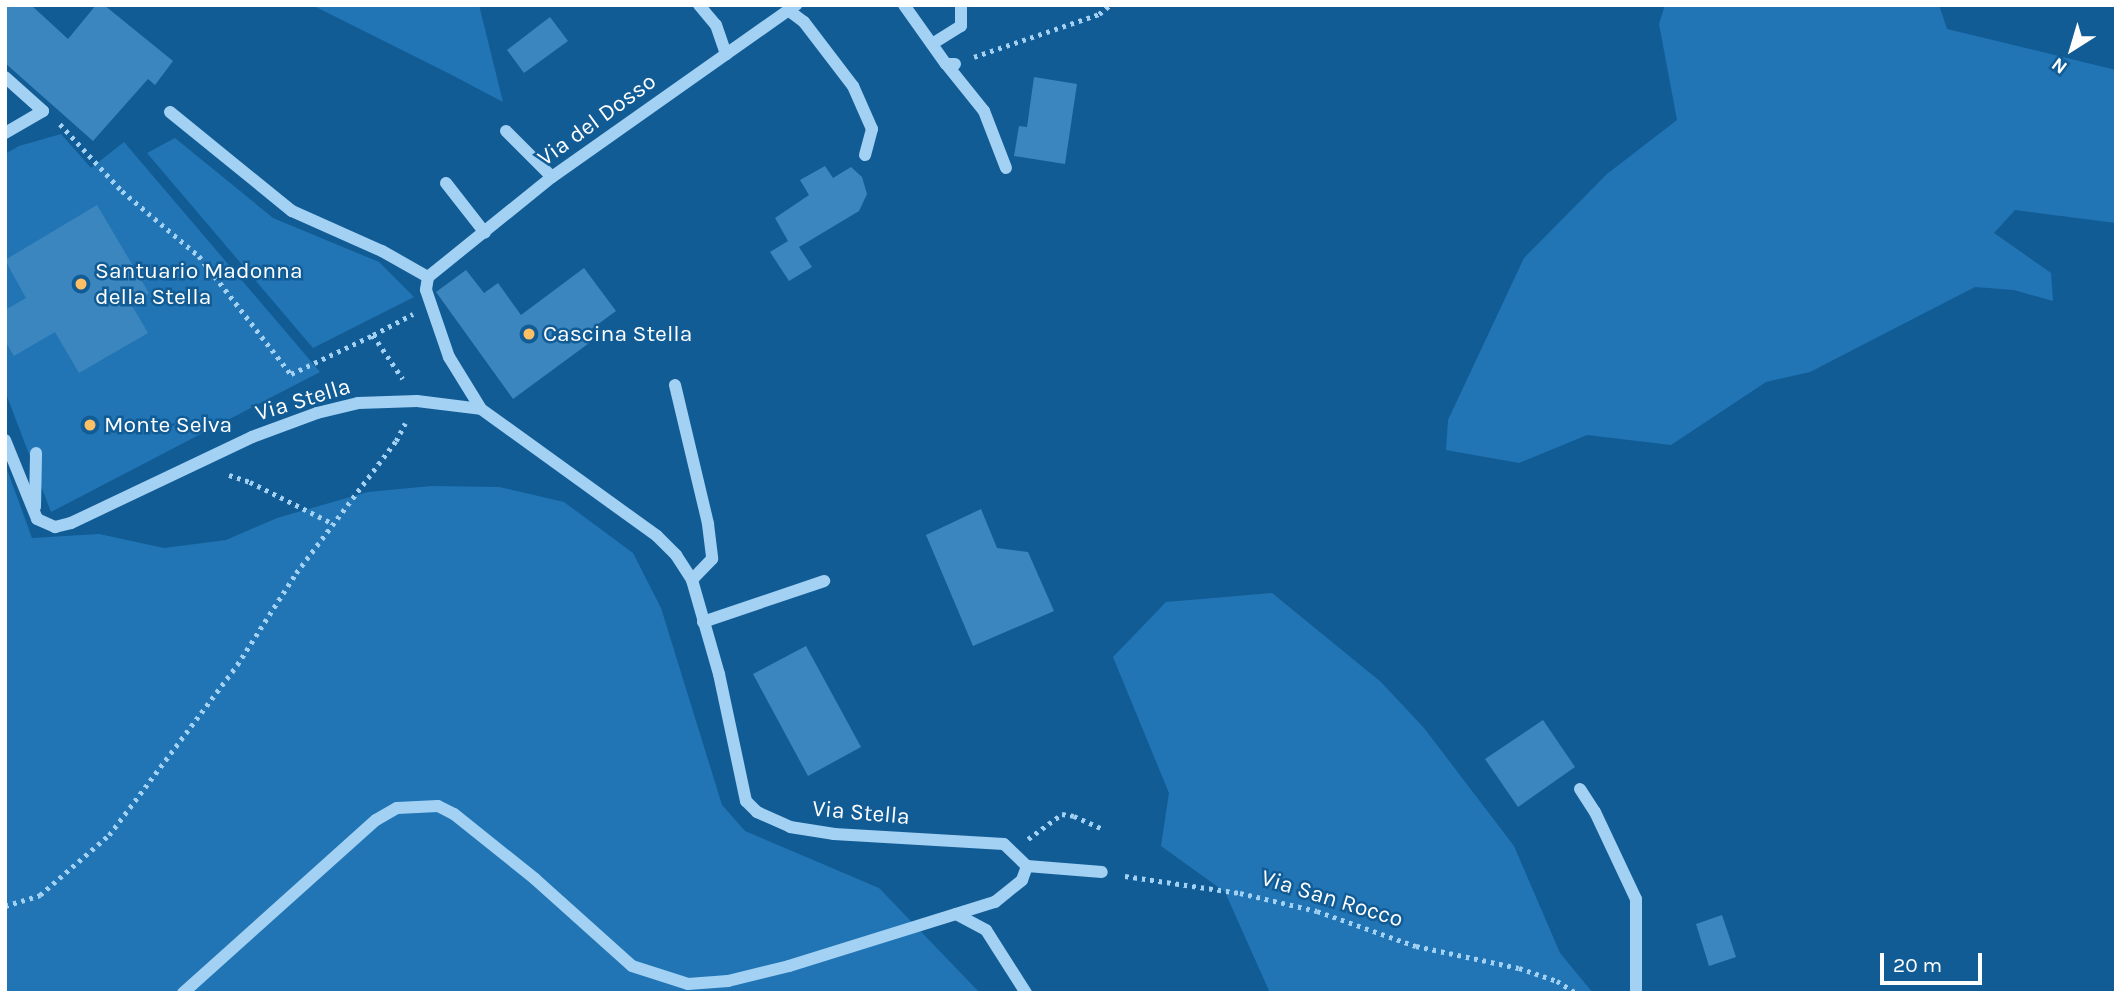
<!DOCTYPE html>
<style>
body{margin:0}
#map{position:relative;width:2121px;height:998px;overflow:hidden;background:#125c96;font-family:Karla,sans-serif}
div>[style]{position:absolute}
.green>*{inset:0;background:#2175b4}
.building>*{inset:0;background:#3b86bf}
.path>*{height:4.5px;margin-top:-2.25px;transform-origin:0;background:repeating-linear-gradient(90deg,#a3d1f3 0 3.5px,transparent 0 8.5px)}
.minor>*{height:12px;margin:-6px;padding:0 6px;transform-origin:6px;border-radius:6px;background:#a3d1f3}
.dots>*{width:19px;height:19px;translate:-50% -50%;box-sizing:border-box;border:4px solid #125c96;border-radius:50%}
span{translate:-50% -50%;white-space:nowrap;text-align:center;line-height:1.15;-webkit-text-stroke:5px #125c96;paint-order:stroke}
.street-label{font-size:23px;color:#fff}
.poi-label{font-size:23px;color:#fff}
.left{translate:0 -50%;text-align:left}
.frame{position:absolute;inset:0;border:7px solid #fff;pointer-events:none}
.north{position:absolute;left:2037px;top:14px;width:70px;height:70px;-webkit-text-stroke:5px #125c96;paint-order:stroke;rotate:217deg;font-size:19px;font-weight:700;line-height:28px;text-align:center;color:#fff}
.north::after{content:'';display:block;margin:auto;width:24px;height:32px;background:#fff;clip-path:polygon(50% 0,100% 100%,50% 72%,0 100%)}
.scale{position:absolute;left:1880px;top:953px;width:102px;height:32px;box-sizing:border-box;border:4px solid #fff;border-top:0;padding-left:9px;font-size:21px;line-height:24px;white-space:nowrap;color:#fff;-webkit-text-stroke:5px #125c96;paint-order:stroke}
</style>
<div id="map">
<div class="green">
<i style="clip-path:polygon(312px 5px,479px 5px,503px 102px,450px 74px)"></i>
<i style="clip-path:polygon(1665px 5px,1939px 5px,1947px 29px,2116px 70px,2116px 223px,2015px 210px,1994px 233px,2051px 273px,2053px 301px,2014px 290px,1975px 287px,1810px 372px,1766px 382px,1671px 445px,1587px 435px,1519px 463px,1446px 450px,1448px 420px,1524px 258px,1607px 174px,1677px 120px,1659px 24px)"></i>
<i style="clip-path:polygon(61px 134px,91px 168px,124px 142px,320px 372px,51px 512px,5px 391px,5px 154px,19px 146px)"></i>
<i style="clip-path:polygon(175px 138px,273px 218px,379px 262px,414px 297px,313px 348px,147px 153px)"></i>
<i style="clip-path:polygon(5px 464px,32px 538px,99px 534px,164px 548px,226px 540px,277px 518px,368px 492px,431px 486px,499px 487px,564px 502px,633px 553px,661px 608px,722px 805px,745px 831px,879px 888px,980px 993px,5px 993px)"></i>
<i style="clip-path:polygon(1272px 593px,1381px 682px,1424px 728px,1514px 846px,1560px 953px,1593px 993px,1270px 993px,1225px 892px,1161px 846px,1169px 793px,1113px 657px,1166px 602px)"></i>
</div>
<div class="building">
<i style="clip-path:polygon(5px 5px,31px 5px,68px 39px,96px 5px,104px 5px,173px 61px,155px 85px,148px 79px,93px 141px,5px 63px)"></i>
<i style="clip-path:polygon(550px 17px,568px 41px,524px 73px,507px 50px)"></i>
<i style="clip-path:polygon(1034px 77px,1077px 84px,1065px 164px,1014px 156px,1019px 126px,1027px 127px)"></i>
<i style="clip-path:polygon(825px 166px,833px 178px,851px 167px,862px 177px,867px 194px,859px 211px,799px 247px,812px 267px,789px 281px,770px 252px,788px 241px,775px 218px,809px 195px,800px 180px)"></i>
<i style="clip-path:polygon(97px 205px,149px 293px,131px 304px,148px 333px,79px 373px,55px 332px,14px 356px,5px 341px,5px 310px,26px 298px,5px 260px)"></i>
<i style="clip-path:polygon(584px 268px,616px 311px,590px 330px,596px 338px,513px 399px,436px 292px,466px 270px,484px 293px,498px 283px,521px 315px)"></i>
<i style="clip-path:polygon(981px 509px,997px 548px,1028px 552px,1054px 611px,973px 646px,926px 535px)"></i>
<i style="clip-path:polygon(806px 646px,861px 747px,808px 776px,753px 674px)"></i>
<i style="clip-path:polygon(1543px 720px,1575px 767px,1518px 807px,1485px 759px)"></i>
<i style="clip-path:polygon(1722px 915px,1736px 957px,1709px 966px,1696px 924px)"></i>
</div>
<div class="path">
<i style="left:974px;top:57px;width:132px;rotate:-19deg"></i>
<i style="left:1099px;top:14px;width:14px;rotate:-39deg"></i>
<i style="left:60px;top:124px;width:91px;rotate:47.2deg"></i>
<i style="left:122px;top:191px;width:101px;rotate:40.2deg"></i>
<i style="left:199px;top:256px;width:150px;rotate:52.1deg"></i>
<i style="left:291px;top:374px;width:91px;rotate:-25.4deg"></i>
<i style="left:373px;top:335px;width:53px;rotate:55.7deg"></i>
<i style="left:373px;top:335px;width:45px;rotate:-27.7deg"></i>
<i style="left:229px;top:475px;width:22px;rotate:18deg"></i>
<i style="left:250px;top:482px;width:92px;rotate:26.6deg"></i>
<i style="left:1028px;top:839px;width:42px;rotate:-36.3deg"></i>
<i style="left:1062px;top:814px;width:12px;rotate:9deg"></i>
<i style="left:1074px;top:816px;width:30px;rotate:24deg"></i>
<i style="left:1125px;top:876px;width:116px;rotate:8.4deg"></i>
<i style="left:1240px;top:893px;width:79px;rotate:13.2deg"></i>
<i style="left:1317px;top:911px;width:105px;rotate:19.5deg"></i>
<i style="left:1416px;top:946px;width:105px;rotate:12.1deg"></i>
<i style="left:1519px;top:968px;width:40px;rotate:18.9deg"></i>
<i style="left:1557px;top:981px;width:22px;rotate:32deg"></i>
<i style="left:5px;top:906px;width:37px;rotate:-17deg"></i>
<i style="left:40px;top:895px;width:91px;rotate:-41deg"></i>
<i style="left:109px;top:835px;width:213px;rotate:-53deg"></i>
<i style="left:237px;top:665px;width:109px;rotate:-57.3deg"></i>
<i style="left:296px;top:573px;width:166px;rotate:-52.9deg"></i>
<i style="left:396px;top:441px;width:20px;rotate:-63deg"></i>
</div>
<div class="minor">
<i style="left:699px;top:5px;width:26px;rotate:50deg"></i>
<i style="left:716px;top:25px;width:31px;rotate:71deg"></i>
<i style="left:904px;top:5px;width:72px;rotate:54.6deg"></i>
<i style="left:946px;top:64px;width:9px"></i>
<i style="left:788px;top:10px;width:20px;rotate:37deg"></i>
<i style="left:804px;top:22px;width:81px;rotate:52.6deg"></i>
<i style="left:853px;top:86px;width:47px;rotate:66.2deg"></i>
<i style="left:872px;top:129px;width:27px;rotate:105deg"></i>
<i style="left:932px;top:44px;width:34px;rotate:-32deg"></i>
<i style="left:961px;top:26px;width:21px;rotate:-90deg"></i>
<i style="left:947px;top:65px;width:59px;rotate:51.2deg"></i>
<i style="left:984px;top:111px;width:61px;rotate:68.9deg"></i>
<i style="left:5px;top:77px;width:51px;rotate:41.8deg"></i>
<i style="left:43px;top:111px;width:44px;rotate:149.9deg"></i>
<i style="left:170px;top:112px;width:157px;rotate:39.1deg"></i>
<i style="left:292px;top:211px;width:98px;rotate:24deg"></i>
<i style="left:382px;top:251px;width:53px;rotate:29.5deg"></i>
<i style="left:506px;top:131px;width:65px;rotate:45deg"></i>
<i style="left:446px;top:183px;width:63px;rotate:52deg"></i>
<i style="left:428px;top:277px;width:159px;rotate:-38.9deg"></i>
<i style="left:552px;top:177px;width:299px;rotate:-35.2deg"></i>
<i style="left:428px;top:277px;width:13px;rotate:99deg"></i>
<i style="left:426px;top:290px;width:71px;rotate:71.1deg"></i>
<i style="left:449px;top:357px;width:61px;rotate:58.4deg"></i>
<i style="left:675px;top:385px;width:143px;rotate:76.6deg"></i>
<i style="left:708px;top:524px;width:35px;rotate:83deg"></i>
<i style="left:712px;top:559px;width:29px;rotate:134deg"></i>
<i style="left:5px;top:440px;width:85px;rotate:67.9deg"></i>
<i style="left:37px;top:519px;width:20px;rotate:24deg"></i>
<i style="left:55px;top:527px;width:16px;rotate:-14deg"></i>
<i style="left:71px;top:523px;width:200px;rotate:-25.4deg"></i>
<i style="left:252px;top:437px;width:69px;rotate:-20.3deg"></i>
<i style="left:317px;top:413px;width:42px;rotate:-13.7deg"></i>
<i style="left:358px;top:403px;width:59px;rotate:-1.9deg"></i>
<i style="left:417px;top:401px;width:64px;rotate:7.1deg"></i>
<i style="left:481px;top:409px;width:217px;rotate:35.8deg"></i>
<i style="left:657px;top:536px;width:27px;rotate:45deg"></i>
<i style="left:676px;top:555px;width:30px;rotate:57deg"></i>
<i style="left:692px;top:580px;width:98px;rotate:74deg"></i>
<i style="left:719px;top:674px;width:130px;rotate:78deg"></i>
<i style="left:746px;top:801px;width:16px;rotate:45deg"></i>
<i style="left:757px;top:812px;width:36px;rotate:24deg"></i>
<i style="left:790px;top:827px;width:45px;rotate:9deg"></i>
<i style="left:834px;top:834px;width:170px;rotate:3.4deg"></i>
<i style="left:1004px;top:844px;width:32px;rotate:44deg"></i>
<i style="left:35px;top:507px;width:54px;rotate:-88.9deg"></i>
<i style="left:703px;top:622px;width:128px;rotate:-18.7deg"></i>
<i style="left:1580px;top:789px;width:27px;rotate:57deg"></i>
<i style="left:1595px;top:812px;width:96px;rotate:64.8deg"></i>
<i style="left:1636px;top:899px;width:94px;rotate:90deg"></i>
<i style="left:1027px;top:866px;width:75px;rotate:4.6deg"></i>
<i style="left:956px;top:914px;width:34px;rotate:28deg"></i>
<i style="left:986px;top:930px;width:75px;rotate:57.6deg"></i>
<i style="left:183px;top:993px;width:259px;rotate:-41.9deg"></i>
<i style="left:376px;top:820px;width:24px;rotate:-30deg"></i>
<i style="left:397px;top:808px;width:41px;rotate:-2.8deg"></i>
<i style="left:438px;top:806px;width:18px;rotate:27deg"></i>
<i style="left:454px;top:814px;width:104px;rotate:38.7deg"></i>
<i style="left:535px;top:879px;width:130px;rotate:41.9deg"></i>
<i style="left:632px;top:966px;width:59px;rotate:17.8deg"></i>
<i style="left:688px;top:984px;width:40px;rotate:-4.3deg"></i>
<i style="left:728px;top:981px;width:63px;rotate:-13.8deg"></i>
<i style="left:789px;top:966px;width:216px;rotate:-17.3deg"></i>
<i style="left:995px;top:902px;width:35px;rotate:-39deg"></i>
<i style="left:1022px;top:880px;width:15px;rotate:-70deg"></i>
</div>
<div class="dots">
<i style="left:81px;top:284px;background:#ffc065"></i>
<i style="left:529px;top:334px;background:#ffc065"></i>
<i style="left:90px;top:425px;background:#ffc065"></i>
</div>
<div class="street-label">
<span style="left:597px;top:120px;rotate:-36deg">Via del Dosso</span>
<span style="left:303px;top:400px;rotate:-17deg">Via Stella</span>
<span style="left:861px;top:813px;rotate:5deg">Via Stella</span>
<span style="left:1332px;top:899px;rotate:17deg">Via San Rocco</span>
</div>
<div class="poi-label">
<span class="left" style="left:95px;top:284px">Santuario Madonna<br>della Stella</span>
<span class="left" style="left:543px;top:334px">Cascina Stella</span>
<span class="left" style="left:104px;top:425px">Monte Selva</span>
</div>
<div class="frame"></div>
<div class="north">N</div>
<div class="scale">20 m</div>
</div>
